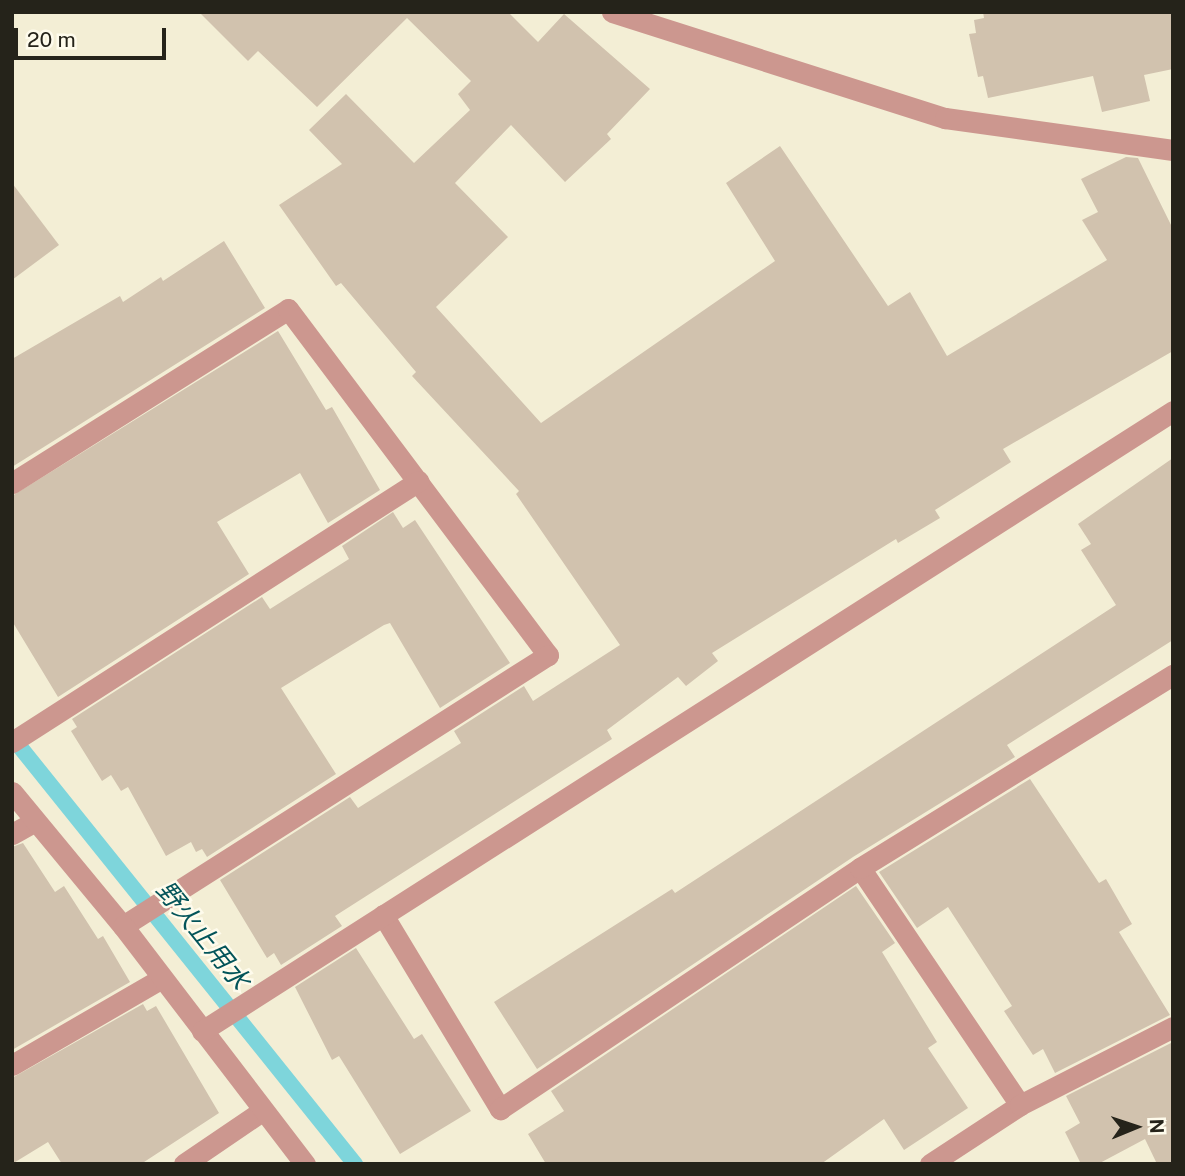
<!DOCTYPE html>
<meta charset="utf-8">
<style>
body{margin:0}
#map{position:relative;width:1185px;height:1176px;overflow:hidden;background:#f3eed5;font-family:"Public Sans","Noto Sans JP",sans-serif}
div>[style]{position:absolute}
.stream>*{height:16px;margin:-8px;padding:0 8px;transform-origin:8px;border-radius:8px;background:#7ed5db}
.building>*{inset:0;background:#d1c2ae}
.lane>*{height:21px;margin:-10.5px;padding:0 10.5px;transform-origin:10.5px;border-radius:10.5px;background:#cc978f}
.street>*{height:21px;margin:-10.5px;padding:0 10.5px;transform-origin:10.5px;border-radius:10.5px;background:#cc978f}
span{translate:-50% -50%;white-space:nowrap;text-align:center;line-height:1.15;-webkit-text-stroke:5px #fefbec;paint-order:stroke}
.water-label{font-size:26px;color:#035459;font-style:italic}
.frame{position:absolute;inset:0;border:14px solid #25231a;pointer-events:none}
.north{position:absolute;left:1101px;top:1092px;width:70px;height:70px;-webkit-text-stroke:5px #fefbec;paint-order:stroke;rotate:88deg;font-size:19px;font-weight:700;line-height:28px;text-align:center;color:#25231a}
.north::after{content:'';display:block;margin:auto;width:24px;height:32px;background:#25231a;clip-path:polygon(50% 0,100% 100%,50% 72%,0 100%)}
.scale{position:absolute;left:14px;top:28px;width:152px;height:32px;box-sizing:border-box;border:4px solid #25231a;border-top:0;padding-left:9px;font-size:21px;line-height:24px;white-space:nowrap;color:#25231a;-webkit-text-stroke:5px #fefbec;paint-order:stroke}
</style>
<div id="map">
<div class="stream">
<i style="left:12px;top:737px;width:548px;rotate:51.23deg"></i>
</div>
<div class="building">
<i style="clip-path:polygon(199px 12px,508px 12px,538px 42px,564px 14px,650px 89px,607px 134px,611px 139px,565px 182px,511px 125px,455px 183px,508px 237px,436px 307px,541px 423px,775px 261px,726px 183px,780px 146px,888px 306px,910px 292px,947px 356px,1107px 260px,1082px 220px,1098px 212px,1081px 179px,1126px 157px,1138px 158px,1173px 229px,1173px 351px,1003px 449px,1011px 462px,935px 510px,940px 518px,898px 543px,896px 539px,712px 653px,718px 661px,686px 686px,678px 677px,607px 730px,612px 739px,335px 916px,342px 926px,281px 965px,274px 953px,267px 958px,220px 880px,350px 797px,358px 808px,461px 743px,454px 731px,524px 686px,533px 701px,620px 645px,516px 494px,519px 491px,412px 376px,416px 372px,341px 283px,336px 286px,279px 205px,342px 164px,309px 130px,346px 94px,414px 163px,470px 110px,458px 94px,471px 81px,407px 18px,317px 107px,258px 51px,248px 61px)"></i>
<i style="clip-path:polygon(983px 12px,1173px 12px,1173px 69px,1144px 75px,1150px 101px,1102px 112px,1093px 76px,988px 98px,983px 76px,978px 77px,969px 34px,976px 33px,974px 20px,984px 18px)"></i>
<i style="clip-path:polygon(12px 183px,59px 245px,12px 280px)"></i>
<i style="clip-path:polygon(224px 241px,265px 308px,12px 467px,12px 359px,120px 296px,123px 302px,161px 277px,163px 281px)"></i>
<i style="clip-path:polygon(278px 331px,326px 410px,332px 407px,380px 490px,328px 523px,300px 473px,217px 522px,249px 574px,58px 697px,12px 621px,12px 496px)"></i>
<i style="clip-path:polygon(1173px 458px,1173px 640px,1007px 745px,1015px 757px,853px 857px,537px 1069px,494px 1002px,672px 889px,675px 893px,1116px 605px,1081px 550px,1091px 544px,1078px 524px)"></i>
<i style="clip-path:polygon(393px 512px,403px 528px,415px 520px,510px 663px,440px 708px,390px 623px,384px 625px,281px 688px,336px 774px,207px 857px,202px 849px,196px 852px,191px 842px,166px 856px,128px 787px,121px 791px,111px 775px,102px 781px,71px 731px,77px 727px,72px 719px,262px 597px,270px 609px,349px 559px,342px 546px)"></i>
<i style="clip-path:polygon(1030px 779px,1099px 883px,1106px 879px,1132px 924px,1119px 932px,1170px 1015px,1055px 1073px,1043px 1049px,1033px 1055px,1004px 1011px,1012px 1006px,948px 907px,917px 928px,879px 872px)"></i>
<i style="clip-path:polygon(23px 843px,55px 892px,64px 886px,98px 939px,103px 936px,130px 982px,12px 1050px,12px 847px)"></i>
<i style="clip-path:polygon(856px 886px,895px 943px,882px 952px,937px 1042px,928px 1048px,968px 1108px,904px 1150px,884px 1119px,821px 1164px,546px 1164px,528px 1134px,564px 1111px,551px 1091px)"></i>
<i style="clip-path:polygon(356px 948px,414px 1039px,422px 1034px,471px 1111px,400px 1154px,339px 1056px,332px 1060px,295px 987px)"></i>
<i style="clip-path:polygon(143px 1004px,147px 1011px,156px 1006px,219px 1113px,141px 1164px,62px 1164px,48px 1142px,12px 1164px,12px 1078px)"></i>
<i style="clip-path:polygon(1173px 1042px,1173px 1164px,1157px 1164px,1145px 1139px,1098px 1164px,1081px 1164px,1065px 1132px,1080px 1123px,1066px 1096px)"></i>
</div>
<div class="lane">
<i style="left:12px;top:483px;width:326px;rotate:-32.2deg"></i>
<i style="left:288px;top:309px;width:433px;rotate:53.1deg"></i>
<i style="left:548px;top:655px;width:504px;rotate:147.48deg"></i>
<i style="left:12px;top:742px;width:483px;rotate:-32.7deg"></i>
<i style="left:12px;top:834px;width:26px;rotate:-29deg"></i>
<i style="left:12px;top:1065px;width:173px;rotate:-30.1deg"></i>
<i style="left:184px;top:1164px;width:94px;rotate:-34.2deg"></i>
</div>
<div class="street">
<i style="left:612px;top:12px;width:349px;rotate:17.7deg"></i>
<i style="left:945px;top:118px;width:230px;rotate:8deg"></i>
<i style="left:12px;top:792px;width:174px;rotate:50.4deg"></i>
<i style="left:123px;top:926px;width:300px;rotate:52.6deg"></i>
<i style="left:383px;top:915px;width:227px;rotate:58.9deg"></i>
<i style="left:500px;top:1109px;width:433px;rotate:-33.8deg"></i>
<i style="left:202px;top:1031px;width:1152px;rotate:-32.56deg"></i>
<i style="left:1020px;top:1105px;width:286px;rotate:-124deg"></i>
<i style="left:860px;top:868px;width:368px;rotate:-31.7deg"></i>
<i style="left:930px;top:1164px;width:108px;rotate:-33.2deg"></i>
<i style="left:1020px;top:1105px;width:172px;rotate:-27deg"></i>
</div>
<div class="water-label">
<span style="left:203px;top:935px;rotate:51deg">野火止用水</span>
</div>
<div class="frame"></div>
<div class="north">N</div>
<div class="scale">20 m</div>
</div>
